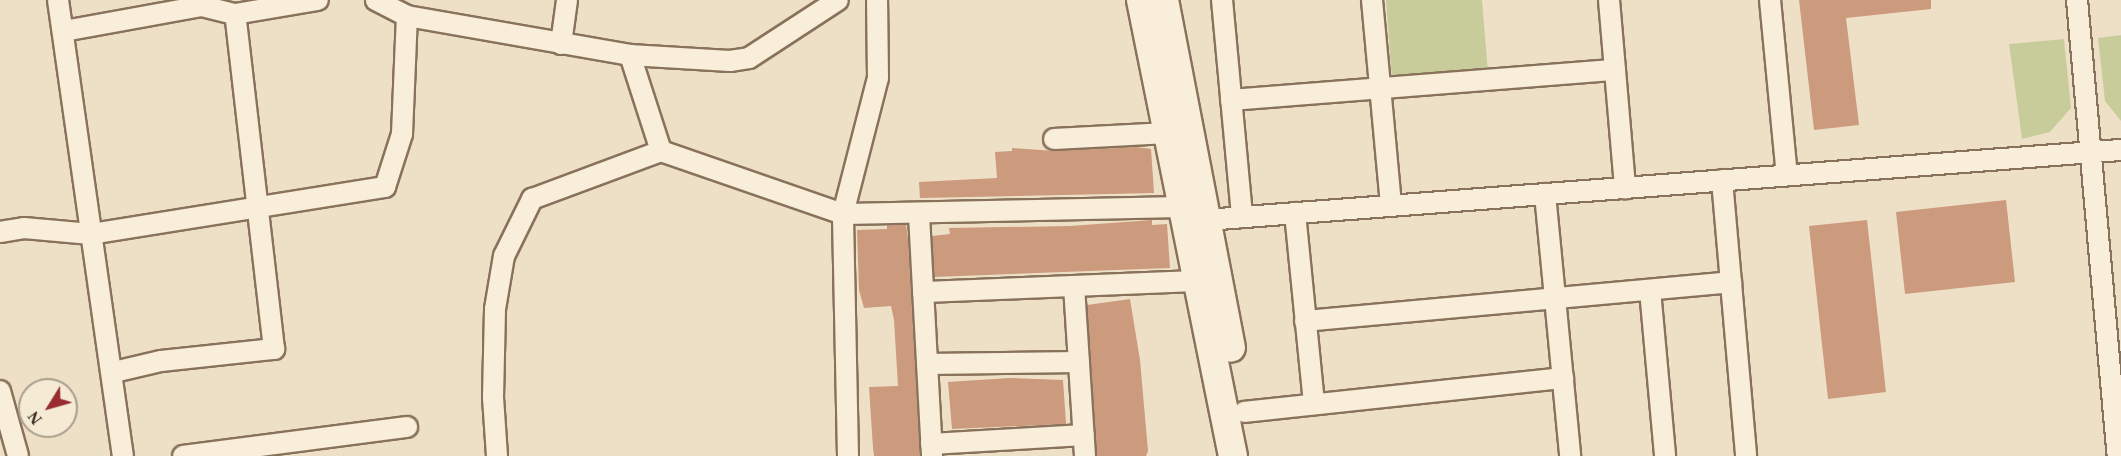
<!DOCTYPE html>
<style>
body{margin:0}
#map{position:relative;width:2121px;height:456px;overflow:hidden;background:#eee0c6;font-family:Georgia,serif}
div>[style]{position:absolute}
.green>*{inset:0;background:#c8cc9a}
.building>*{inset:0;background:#cc9a7c}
.roads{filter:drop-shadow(2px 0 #89725c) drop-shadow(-2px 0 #89725c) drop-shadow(0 2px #89725c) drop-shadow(0 -2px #89725c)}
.street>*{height:20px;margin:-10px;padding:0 10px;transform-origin:10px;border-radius:10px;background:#f9eed9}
.secondary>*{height:28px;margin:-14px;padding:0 14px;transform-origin:14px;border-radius:14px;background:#f9eed9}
span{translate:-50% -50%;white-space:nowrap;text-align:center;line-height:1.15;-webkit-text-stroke:4.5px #f5ebd5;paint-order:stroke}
.north{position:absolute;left:18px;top:378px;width:60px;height:60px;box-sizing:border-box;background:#f5ebd5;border:2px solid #aa9e8c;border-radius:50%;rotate:233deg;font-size:16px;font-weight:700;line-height:24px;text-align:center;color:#3a2b1f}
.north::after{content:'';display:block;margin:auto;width:21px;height:27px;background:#982c31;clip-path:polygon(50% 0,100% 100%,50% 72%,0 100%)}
</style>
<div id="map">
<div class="green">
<i style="clip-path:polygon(1386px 0,1482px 0,1488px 72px,1392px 80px)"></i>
<i style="clip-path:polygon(2121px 35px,2121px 121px,2105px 101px,2098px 38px)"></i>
<i style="clip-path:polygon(2064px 39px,2071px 108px,2050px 132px,2022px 139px,2009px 44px)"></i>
</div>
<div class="building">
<i style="clip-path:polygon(1799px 0,1931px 0,1931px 9px,1846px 18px,1859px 125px,1814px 130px)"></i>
<i style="clip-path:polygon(1136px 147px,1151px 149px,1154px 193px,920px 198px,919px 182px,997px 178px,995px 152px,1012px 151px,1012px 148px,1055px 151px)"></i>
<i style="clip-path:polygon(2006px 200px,2015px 282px,1905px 294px,1896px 212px)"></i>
<i style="clip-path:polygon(1152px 220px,1152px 225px,1167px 224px,1170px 268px,934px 277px,932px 236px,950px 234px,949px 228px,1070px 226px)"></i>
<i style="clip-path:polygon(1867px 220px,1886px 392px,1828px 399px,1809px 226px)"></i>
<i style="clip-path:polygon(887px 225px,906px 225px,908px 238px,920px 456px,874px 456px,873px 448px,869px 387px,898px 386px,894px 320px,891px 306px,864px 308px,859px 290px,857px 230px,887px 229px)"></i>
<i style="clip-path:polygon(1130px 299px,1140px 360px,1148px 451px,1146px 456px,1097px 456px,1087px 305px)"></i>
<i style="clip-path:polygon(1009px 378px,1063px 380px,1066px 424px,952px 429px,948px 382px)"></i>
</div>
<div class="roads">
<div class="street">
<i style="left:58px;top:0;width:461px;rotate:81.9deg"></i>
<i style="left:1222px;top:0;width:218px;rotate:84.7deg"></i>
<i style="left:1372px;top:0;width:206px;rotate:84.7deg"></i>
<i style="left:1609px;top:0;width:189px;rotate:85.1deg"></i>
<i style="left:1770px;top:0;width:176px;rotate:84.5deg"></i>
<i style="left:2077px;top:0;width:458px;rotate:84.9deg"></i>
<i style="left:407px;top:16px;width:226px;rotate:9.9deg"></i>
<i style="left:630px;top:55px;width:100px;rotate:3.4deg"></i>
<i style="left:730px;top:61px;width:19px;rotate:-9deg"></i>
<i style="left:749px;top:58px;width:106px;rotate:-33.1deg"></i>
<i style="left:64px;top:31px;width:140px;rotate:-10.3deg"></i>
<i style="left:202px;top:6px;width:34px;rotate:14deg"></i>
<i style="left:235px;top:14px;width:84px;rotate:-9.6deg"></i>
<i style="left:561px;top:44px;width:44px;rotate:-82.2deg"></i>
<i style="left:630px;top:55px;width:101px;rotate:72.1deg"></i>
<i style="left:1231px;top:100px;width:385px;rotate:-4.5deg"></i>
<i style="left:1054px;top:139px;width:114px;rotate:-3deg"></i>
<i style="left:1722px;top:180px;width:277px;rotate:85deg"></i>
<i style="left:1545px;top:194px;width:263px;rotate:84.5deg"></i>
<i style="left:1295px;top:213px;width:192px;rotate:84.3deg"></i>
<i style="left:919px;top:215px;width:241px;rotate:86.9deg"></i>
<i style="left:1193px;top:221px;width:931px;rotate:-4.38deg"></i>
<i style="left:0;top:232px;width:24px;rotate:-9deg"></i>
<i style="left:24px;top:228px;width:67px;rotate:5.1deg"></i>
<i style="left:91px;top:234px;width:298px;rotate:-9.1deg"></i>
<i style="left:385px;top:187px;width:56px;rotate:-72.2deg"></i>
<i style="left:402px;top:134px;width:118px;rotate:-87.6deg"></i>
<i style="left:407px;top:16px;width:35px;rotate:-153deg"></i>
<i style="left:1074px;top:286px;width:170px;rotate:86.3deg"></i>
<i style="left:1650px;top:290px;width:167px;rotate:84.8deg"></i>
<i style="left:923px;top:292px;width:275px;rotate:-2.3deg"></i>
<i style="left:1305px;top:321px;width:428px;rotate:-5.2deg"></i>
<i style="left:927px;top:364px;width:152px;rotate:-0.8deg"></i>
<i style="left:114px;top:372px;width:48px;rotate:-13.2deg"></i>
<i style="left:161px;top:361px;width:114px;rotate:-6.1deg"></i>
<i style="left:274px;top:349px;width:337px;rotate:-96.6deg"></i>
<i style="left:0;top:391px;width:67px;rotate:74.5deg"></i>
<i style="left:1244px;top:412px;width:321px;rotate:-6.1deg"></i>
<i style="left:931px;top:444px;width:153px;rotate:-3.4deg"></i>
<i style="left:183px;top:456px;width:226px;rotate:-7.4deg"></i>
<i style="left:497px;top:456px;width:58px;rotate:-93.9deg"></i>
<i style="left:493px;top:398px;width:89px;rotate:-88.7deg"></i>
<i style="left:495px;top:309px;width:54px;rotate:-80.4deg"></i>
<i style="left:504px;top:256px;width:64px;rotate:-63.8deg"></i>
<i style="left:532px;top:199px;width:138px;rotate:-20.4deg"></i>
<i style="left:661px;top:151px;width:193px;rotate:19.1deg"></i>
<i style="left:843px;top:214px;width:340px;rotate:-1.2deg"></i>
<i style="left:848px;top:456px;width:242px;rotate:-91.2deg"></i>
<i style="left:843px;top:214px;width:140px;rotate:-75.6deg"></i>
<i style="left:878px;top:78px;width:78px;rotate:-90.7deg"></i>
</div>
<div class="secondary">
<i style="left:1141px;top:0;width:465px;rotate:78.6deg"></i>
<i style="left:1164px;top:0;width:354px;rotate:79.1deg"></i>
</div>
</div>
<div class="north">N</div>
</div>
